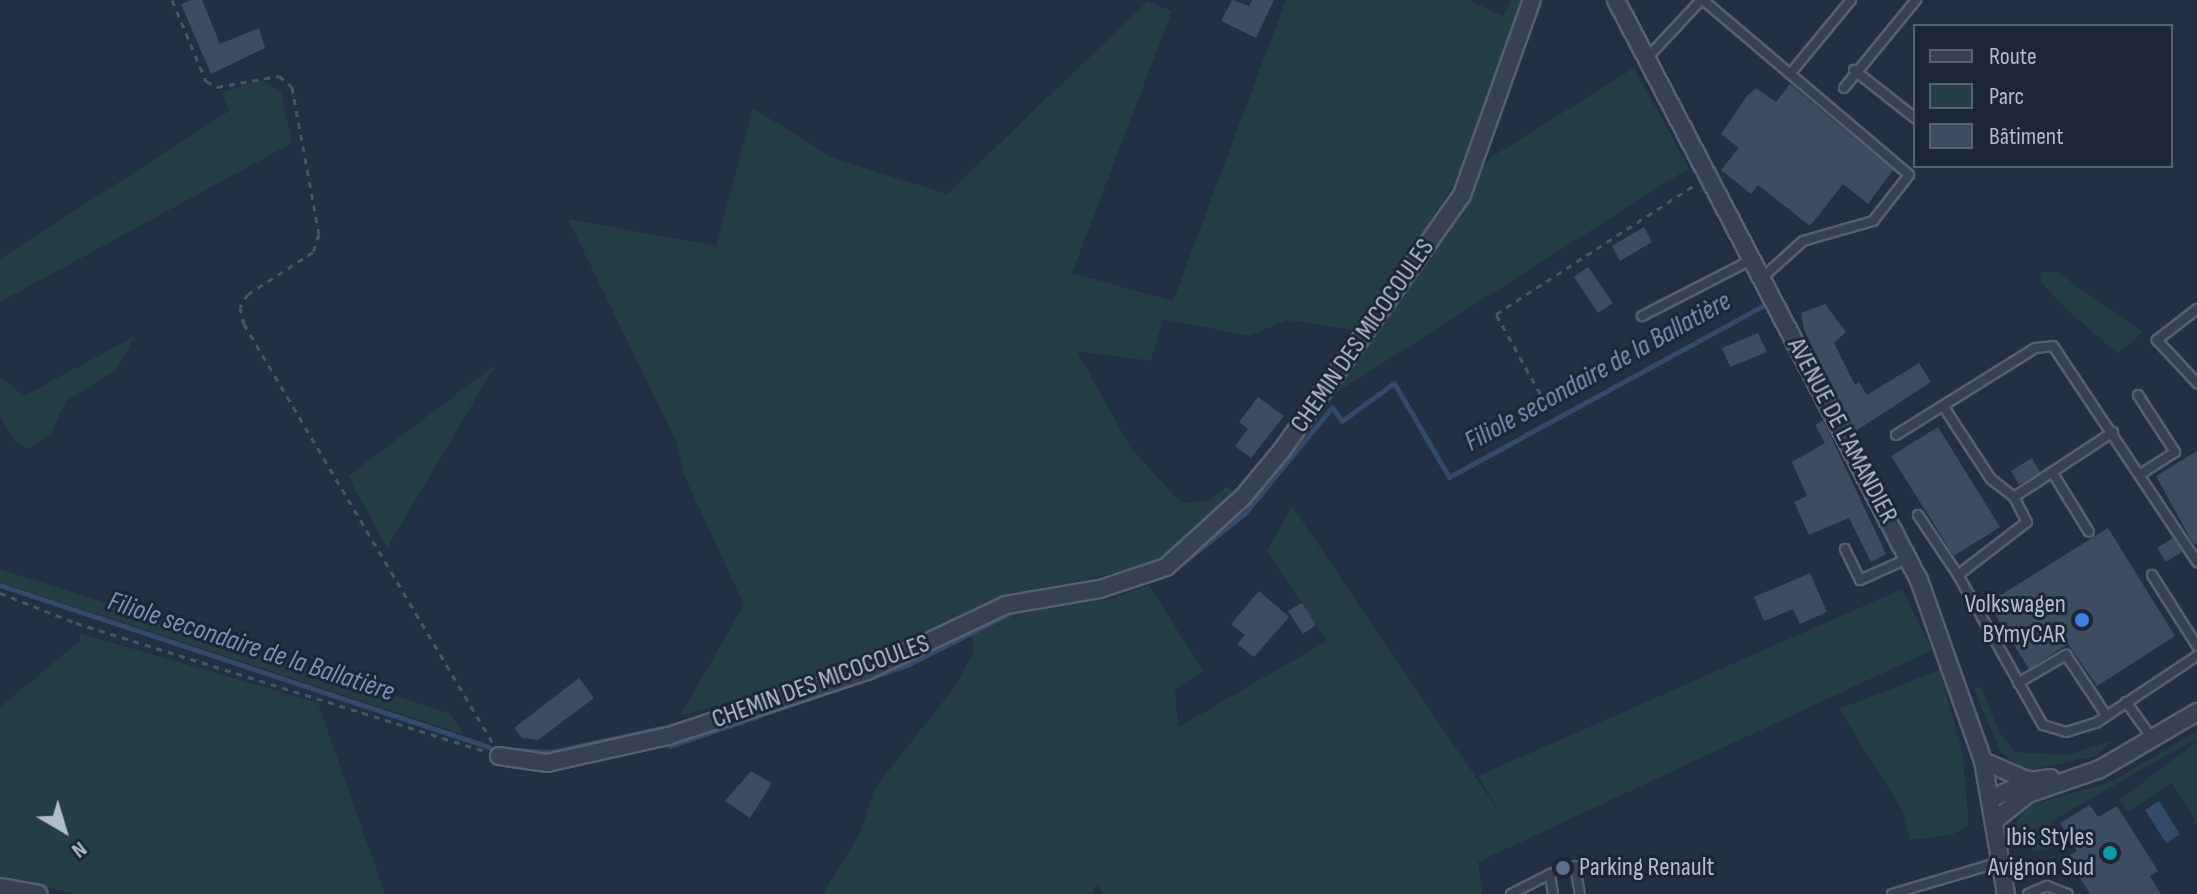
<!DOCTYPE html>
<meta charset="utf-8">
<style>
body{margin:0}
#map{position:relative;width:2197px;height:894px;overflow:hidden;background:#232f42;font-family:"Sofia Sans Condensed",sans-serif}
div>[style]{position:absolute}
.green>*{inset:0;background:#253e43}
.water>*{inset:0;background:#35496a}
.stream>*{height:5px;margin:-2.5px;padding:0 2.5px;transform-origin:2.5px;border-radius:2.5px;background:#35496a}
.building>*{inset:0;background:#3e4c62}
.path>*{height:3px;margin-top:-1.5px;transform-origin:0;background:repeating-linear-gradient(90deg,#435b5f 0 6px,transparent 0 12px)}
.roads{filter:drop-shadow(2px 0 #555f6f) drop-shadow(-2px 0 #555f6f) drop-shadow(0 2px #555f6f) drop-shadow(0 -2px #555f6f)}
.service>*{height:8px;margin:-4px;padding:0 4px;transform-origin:4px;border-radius:4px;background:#374151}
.minor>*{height:16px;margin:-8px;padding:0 8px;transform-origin:8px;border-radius:8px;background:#374151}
.dots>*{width:22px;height:22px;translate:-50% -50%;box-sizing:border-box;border:4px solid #1c2636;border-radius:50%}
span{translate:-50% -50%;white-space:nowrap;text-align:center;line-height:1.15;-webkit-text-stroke:6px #1c2636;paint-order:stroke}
.street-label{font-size:26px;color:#b4bccc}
.poi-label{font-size:26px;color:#b4bccc}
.right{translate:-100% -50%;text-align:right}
.left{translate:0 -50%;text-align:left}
.water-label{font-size:28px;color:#7990b6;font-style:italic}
.legend{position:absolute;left:1913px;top:24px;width:260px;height:144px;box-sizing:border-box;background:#1c2636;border:2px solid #596272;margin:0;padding:10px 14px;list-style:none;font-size:24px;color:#b4bccc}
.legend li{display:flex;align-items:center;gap:16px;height:40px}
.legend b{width:40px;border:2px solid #596272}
.north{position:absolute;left:24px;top:790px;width:80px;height:80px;-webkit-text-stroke:6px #1c2636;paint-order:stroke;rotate:142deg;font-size:22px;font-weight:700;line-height:32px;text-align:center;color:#b4bccc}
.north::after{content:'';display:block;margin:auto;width:28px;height:36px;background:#b4bccc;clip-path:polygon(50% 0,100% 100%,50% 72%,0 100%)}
</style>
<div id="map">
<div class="green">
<i style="clip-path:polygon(1286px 0,1468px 0,1503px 16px,1511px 0,1527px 0,1477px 149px,1359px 331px,1287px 320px,1249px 336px,1163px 319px,1151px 361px,1077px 351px,1130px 447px,1181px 503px,1207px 501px,1228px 486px,1237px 497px,1154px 563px,1002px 600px,896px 655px,680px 716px,744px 605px,684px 475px,676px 441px,568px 219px,716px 246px,753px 108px,833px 158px,947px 194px,1148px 1px,1172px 11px,1072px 273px,1173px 301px)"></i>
<i style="clip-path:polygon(1634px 68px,1689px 168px,1328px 398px,1490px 158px)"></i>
<i style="clip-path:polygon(261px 80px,281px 91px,292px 143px,0 302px,0 259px,229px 111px,222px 93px)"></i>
<i style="clip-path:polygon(2041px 272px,2057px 272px,2143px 332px,2118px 354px,2064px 307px,2040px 281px)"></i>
<i style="clip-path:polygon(135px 336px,116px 370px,66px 401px,51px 433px,29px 449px,15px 442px,0 416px,0 376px,24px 396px)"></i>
<i style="clip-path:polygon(496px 364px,387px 548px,348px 476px)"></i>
<i style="clip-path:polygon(1292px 506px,1504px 819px,1478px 776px,1902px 589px,1932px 650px,1478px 862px,1482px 894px,1103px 894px,1097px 885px,1092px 894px,823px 894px,861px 831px,875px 788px,956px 685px,973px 653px,972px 629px,1033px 607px,1109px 599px,1149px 585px,1203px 671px,1175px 689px,1178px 727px,1327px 641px,1267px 551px)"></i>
<i style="clip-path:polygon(0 569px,449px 713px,465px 735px,0 582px)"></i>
<i style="clip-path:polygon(79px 633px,318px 703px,385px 894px,76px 894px,0 876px,0 707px,80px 641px)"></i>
<i style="clip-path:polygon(1940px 670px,1963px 756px,1969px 825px,1951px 835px,1910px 840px,1903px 811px,1839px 709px)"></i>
<i style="clip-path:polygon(1981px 686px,1999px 732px,2015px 752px,2068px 755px,2113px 740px,2096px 756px,2027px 771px,2001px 753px,1974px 689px)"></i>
<i style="clip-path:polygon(2197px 731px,2197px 738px,2057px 818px,2044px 832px,2052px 847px,2033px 852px,2029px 842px,2015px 837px,2013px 826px,2029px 805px,2111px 782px)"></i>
<i style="clip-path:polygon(2197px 742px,2197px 822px,2172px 783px,2128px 812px,2119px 800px)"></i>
</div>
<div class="water">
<i style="clip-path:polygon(2159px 801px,2180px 834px,2166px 843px,2145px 810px)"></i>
</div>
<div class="stream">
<i style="left:1171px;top:572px;width:95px;rotate:-38.6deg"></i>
<i style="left:1245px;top:513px;width:137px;rotate:-50.6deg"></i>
<i style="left:1332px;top:407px;width:17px;rotate:54deg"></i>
<i style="left:1342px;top:421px;width:64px;rotate:-36.2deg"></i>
<i style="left:1394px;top:383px;width:109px;rotate:59.7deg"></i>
<i style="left:1449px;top:477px;width:359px;rotate:-28.6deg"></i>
<i style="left:0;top:585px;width:515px;rotate:18.33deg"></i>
<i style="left:1111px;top:593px;width:54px;rotate:-18.4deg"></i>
<i style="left:670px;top:746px;width:250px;rotate:-18.9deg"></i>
<i style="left:907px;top:665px;width:120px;rotate:-26.8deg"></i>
<i style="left:515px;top:750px;width:36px;rotate:3deg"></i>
<i style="left:551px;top:752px;width:113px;rotate:-12.3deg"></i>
</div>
<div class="building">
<i style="clip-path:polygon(192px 0,202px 0,220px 44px,259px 28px,265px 48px,211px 74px,181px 4px)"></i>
<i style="clip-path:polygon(1232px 0,1249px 6px,1252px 0,1274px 0,1256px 38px,1221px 21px)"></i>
<i style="clip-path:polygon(1790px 84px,1893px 170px,1868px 204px,1843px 184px,1810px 226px,1758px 185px,1751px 194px,1721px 170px,1739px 148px,1721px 134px,1747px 96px,1756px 88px,1776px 102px)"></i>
<i style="clip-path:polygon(1644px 227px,1652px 242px,1620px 261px,1612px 246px)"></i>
<i style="clip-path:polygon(1588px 267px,1613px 303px,1598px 313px,1574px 277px)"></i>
<i style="clip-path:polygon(1825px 304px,1846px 332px,1834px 343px,1855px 385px,1859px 382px,1867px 395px,1919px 363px,1931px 382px,1854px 432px,1804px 330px,1801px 313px)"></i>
<i style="clip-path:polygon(1758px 333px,1767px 352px,1730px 367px,1722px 348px)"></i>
<i style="clip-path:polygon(1258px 397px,1284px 416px,1251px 458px,1235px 446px,1248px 429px,1239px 422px)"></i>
<i style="clip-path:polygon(1823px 420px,1886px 554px,1871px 562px,1849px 518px,1809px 535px,1794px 502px,1807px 496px,1792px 462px,1825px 443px,1815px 425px)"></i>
<i style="clip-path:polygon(1938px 427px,2000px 527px,1954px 556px,1891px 456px)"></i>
<i style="clip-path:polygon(2197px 451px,2197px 543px,2194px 545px,2156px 476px)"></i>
<i style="clip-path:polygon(2032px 458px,2040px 472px,2019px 485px,2011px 471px)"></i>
<i style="clip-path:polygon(2108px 528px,2175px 636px,2097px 686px,2068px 644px,2029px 669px,1988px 603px)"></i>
<i style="clip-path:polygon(2173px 538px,2182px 552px,2166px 562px,2157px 548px)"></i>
<i style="clip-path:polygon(1810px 573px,1827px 612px,1800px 624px,1793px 609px,1764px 621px,1754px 597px)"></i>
<i style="clip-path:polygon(1259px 591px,1289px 617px,1254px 657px,1237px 644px,1245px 635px,1231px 624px)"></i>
<i style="clip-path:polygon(1302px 603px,1316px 625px,1303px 634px,1288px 611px)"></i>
<i style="clip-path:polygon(579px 678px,594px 698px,538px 740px,522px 738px,514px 728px)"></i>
<i style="clip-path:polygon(751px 771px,772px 783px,750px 818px,725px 801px)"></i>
<i style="clip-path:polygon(2090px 805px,2098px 817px,2117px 806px,2158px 871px,2150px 876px,2161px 894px,2090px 894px,2067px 857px,2077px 851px,2060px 823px)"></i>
</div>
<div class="path">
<i style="left:172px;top:0;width:88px;rotate:67.2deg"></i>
<i style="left:206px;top:81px;width:13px;rotate:29deg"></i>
<i style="left:217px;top:87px;width:63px;rotate:-10.1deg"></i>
<i style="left:279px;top:76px;width:17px;rotate:40deg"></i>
<i style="left:292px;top:87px;width:149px;rotate:79.6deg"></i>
<i style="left:319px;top:234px;width:19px;rotate:108deg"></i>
<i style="left:313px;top:252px;width:77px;rotate:147.1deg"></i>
<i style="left:248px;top:294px;width:15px;rotate:122deg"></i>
<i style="left:240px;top:307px;width:17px;rotate:77deg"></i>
<i style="left:244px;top:324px;width:486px;rotate:59.3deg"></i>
<i style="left:1546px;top:404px;width:103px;rotate:-119.1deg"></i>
<i style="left:1496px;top:314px;width:235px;rotate:-33deg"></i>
<i style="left:0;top:593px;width:82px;rotate:21.5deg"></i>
<i style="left:76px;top:623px;width:428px;rotate:17.4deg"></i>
</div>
<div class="roads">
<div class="service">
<i style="left:1703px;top:0;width:270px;rotate:40.3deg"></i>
<i style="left:1909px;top:175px;width:58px;rotate:128deg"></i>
<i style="left:1873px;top:221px;width:73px;rotate:164.1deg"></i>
<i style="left:1803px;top:241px;width:57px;rotate:137.9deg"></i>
<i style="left:1647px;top:58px;width:79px;rotate:-47deg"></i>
<i style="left:1854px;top:70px;width:78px;rotate:38.2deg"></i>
<i style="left:1790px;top:74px;width:96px;rotate:-50.5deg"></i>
<i style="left:1844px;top:88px;width:114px;rotate:-50.7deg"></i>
<i style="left:2197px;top:309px;width:51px;rotate:142.2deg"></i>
<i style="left:2157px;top:340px;width:59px;rotate:47.1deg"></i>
<i style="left:1642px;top:316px;width:123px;rotate:-27.2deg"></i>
<i style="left:2138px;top:395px;width:68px;rotate:57deg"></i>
<i style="left:2175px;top:452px;width:40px;rotate:147.1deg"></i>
<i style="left:1943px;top:406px;width:87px;rotate:56.7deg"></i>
<i style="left:1991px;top:479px;width:29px;rotate:38deg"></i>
<i style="left:2113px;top:432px;width:118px;rotate:146.7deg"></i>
<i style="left:2014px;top:497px;width:28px;rotate:63deg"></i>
<i style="left:2027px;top:522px;width:87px;rotate:142.5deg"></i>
<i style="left:1958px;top:575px;width:172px;rotate:60.5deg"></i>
<i style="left:2043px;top:725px;width:24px;rotate:17deg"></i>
<i style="left:2066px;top:732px;width:31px;rotate:-17deg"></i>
<i style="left:2096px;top:723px;width:121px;rotate:-33.6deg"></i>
<i style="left:1896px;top:435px;width:164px;rotate:-32deg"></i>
<i style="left:2035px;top:348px;width:18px;rotate:-6deg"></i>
<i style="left:2053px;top:346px;width:260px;rotate:56.3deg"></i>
<i style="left:2052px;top:472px;width:70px;rotate:58.3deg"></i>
<i style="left:1918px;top:515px;width:72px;rotate:56.3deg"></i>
<i style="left:1845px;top:549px;width:34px;rotate:64deg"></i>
<i style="left:1860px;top:580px;width:51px;rotate:-24.1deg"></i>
<i style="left:2152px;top:575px;width:84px;rotate:57.6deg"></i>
<i style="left:2018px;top:683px;width:56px;rotate:-30.3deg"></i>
<i style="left:2066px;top:655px;width:72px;rotate:56.3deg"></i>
<i style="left:2126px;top:702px;width:44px;rotate:54.2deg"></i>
<i style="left:1511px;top:894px;width:44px;rotate:-27.1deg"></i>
<i style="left:1553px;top:894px;width:20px;rotate:-99deg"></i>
<i style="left:1550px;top:874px;width:26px;rotate:-18deg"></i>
<i style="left:1575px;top:866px;width:28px;rotate:80deg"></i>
<i style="left:1892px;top:894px;width:113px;rotate:-16.5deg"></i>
<i style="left:2028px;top:894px;width:21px;rotate:-23deg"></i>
<i style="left:2047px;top:886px;width:22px;rotate:21deg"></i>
</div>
<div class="minor">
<i style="left:1616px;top:0;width:654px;rotate:62.42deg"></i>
<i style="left:1919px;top:580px;width:192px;rotate:70.5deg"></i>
<i style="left:1983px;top:761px;width:135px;rotate:80.2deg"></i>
<i style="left:499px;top:756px;width:49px;rotate:8.3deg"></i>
<i style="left:547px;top:763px;width:124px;rotate:-12.6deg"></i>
<i style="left:668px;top:736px;width:209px;rotate:-18.1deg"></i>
<i style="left:867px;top:671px;width:154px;rotate:-25.4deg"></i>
<i style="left:1006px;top:605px;width:95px;rotate:-9.7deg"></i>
<i style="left:1100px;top:589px;width:70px;rotate:-18.4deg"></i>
<i style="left:1166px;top:567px;width:104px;rotate:-42.3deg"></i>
<i style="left:1243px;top:497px;width:61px;rotate:-50.3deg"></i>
<i style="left:1282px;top:450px;width:312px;rotate:-54.8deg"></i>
<i style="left:1462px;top:195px;width:207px;rotate:-70.3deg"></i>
<i style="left:1983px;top:761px;width:50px;rotate:23.5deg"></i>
<i style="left:2029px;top:781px;width:22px;rotate:-8deg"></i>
<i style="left:1993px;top:798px;width:40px;rotate:-25deg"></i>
<i style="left:1994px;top:821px;width:43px;rotate:-38.5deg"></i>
<i style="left:2028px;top:794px;width:76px;rotate:-19.1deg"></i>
<i style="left:2100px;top:769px;width:113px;rotate:-30.4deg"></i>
<i style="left:0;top:887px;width:39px;rotate:10deg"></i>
</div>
</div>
<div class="dots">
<i style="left:2082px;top:620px;background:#3f7fe0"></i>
<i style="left:2110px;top:853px;background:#0f9aa8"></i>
<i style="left:1563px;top:868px;background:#5c6f8a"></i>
</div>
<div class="street-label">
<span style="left:1363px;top:336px;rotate:-55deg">CHEMIN DES MICOCOULES</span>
<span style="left:1842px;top:431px;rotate:62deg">AVENUE DE L'AMANDIER</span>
<span style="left:821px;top:682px;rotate:-20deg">CHEMIN DES MICOCOULES</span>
</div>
<div class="poi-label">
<span class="right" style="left:2066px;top:620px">Volkswagen<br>BYmyCAR</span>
<span class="right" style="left:2094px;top:853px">Ibis Styles<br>Avignon Sud</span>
<span class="left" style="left:1579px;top:868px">Parking Renault</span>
</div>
<div class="water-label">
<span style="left:1598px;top:372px;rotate:-29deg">Filiole secondaire de la Ballatière</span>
<span style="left:251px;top:647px;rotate:18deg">Filiole secondaire de la Ballatière</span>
</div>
<ul class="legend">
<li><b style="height:10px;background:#374151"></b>Route</li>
<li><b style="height:22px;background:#253e43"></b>Parc</li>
<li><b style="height:22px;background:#3e4c62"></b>Bâtiment</li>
</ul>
<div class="north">N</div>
</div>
